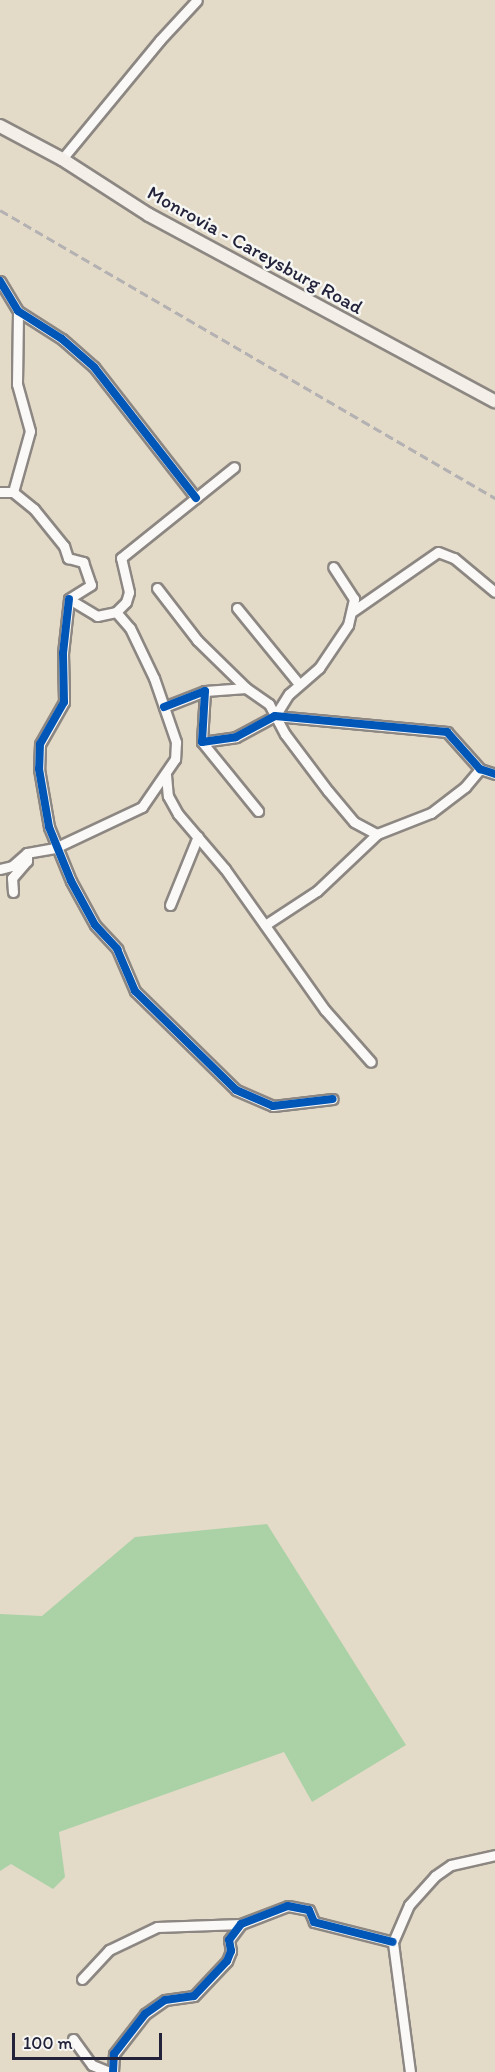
<!DOCTYPE html>
<style>
body{margin:0}
#map{position:relative;width:495px;height:2072px;overflow:hidden;background:#e4dac8;font-family:Itim,sans-serif}
div>[style]{position:absolute}
.green>*{inset:0;background:#aad2a6}
.roads{filter:drop-shadow(2px 0 #8c8782) drop-shadow(-2px 0 #8c8782) drop-shadow(0 2px #8c8782) drop-shadow(0 -2px #8c8782)}
.street>*{height:9px;margin:-4.5px;padding:0 4.5px;transform-origin:4.5px;border-radius:4.5px;background:#fbf9f7}
.secondary>*{height:12px;margin:-6px;padding:0 6px;transform-origin:6px;border-radius:6px;background:#f4f0e9}
.rail>*{height:3px;margin-top:-1.5px;transform-origin:0;background:repeating-linear-gradient(90deg,#b3b1b2 0 9px,transparent 0 13.5px)}
.cycleway>*{height:8px;margin:-4px;padding:0 4px;transform-origin:4px;border-radius:4px;background:#0057b8}
span{translate:-50% -50%;white-space:nowrap;text-align:center;line-height:1.15;-webkit-text-stroke:5px #f6f6f2;paint-order:stroke}
.street-label{font-size:20px;color:#22223b}
.scale{position:absolute;left:12px;top:2033px;width:150px;height:27px;box-sizing:border-box;border:3px solid #22223b;border-top:0;padding-left:8px;font-size:18px;line-height:21px;white-space:nowrap;color:#22223b;-webkit-text-stroke:4px #f6f6f2;paint-order:stroke}
</style>
<div id="map">
<div class="green">
<i style="clip-path:polygon(267px 1524px,406px 1745px,312px 1802px,284px 1752px,59px 1832px,65px 1877px,53px 1889px,11px 1864px,0 1871px,0 1614px,42px 1616px,135px 1537px)"></i>
</div>
<div class="roads">
<div class="street">
<i style="left:62px;top:159px;width:154px;rotate:-50.5deg"></i>
<i style="left:160px;top:40px;width:54px;rotate:-47.2deg"></i>
<i style="left:0;top:281px;width:35px;rotate:59deg"></i>
<i style="left:18px;top:311px;width:52px;rotate:32.5deg"></i>
<i style="left:62px;top:339px;width:43px;rotate:41.2deg"></i>
<i style="left:94px;top:367px;width:166px;rotate:52.1deg"></i>
<i style="left:0;top:492px;width:13px"></i>
<i style="left:13px;top:492px;width:27px;rotate:39deg"></i>
<i style="left:34px;top:509px;width:48px;rotate:51deg"></i>
<i style="left:64px;top:546px;width:13px;rotate:72deg"></i>
<i style="left:68px;top:558px;width:16px;rotate:15deg"></i>
<i style="left:83px;top:562px;width:24px;rotate:71deg"></i>
<i style="left:91px;top:585px;width:26px;rotate:148deg"></i>
<i style="left:69px;top:599px;width:33px;rotate:31deg"></i>
<i style="left:97px;top:616px;width:19px;rotate:-12deg"></i>
<i style="left:116px;top:612px;width:21px;rotate:49deg"></i>
<i style="left:130px;top:628px;width:55px;rotate:64.4deg"></i>
<i style="left:154px;top:678px;width:68px;rotate:71deg"></i>
<i style="left:176px;top:742px;width:17px;rotate:93deg"></i>
<i style="left:175px;top:759px;width:58px;rotate:124.5deg"></i>
<i style="left:142px;top:807px;width:96px;rotate:154.8deg"></i>
<i style="left:55px;top:848px;width:28px;rotate:170deg"></i>
<i style="left:27px;top:853px;width:20px;rotate:139deg"></i>
<i style="left:12px;top:866px;width:12px;rotate:166deg"></i>
<i style="left:13px;top:492px;width:63px;rotate:-74.4deg"></i>
<i style="left:30px;top:431px;width:49px;rotate:-105.5deg"></i>
<i style="left:17px;top:384px;width:73px;rotate:-89.2deg"></i>
<i style="left:157px;top:588px;width:66px;rotate:52.4deg"></i>
<i style="left:197px;top:640px;width:69px;rotate:44.4deg"></i>
<i style="left:69px;top:599px;width:54px;rotate:96.3deg"></i>
<i style="left:63px;top:653px;width:49px;rotate:88.8deg"></i>
<i style="left:64px;top:702px;width:48px;rotate:119.7deg"></i>
<i style="left:40px;top:744px;width:25px;rotate:92deg"></i>
<i style="left:39px;top:769px;width:59px;rotate:80.2deg"></i>
<i style="left:49px;top:827px;width:58px;rotate:67.8deg"></i>
<i style="left:71px;top:881px;width:50px;rotate:61.4deg"></i>
<i style="left:95px;top:925px;width:33px;rotate:47deg"></i>
<i style="left:117px;top:949px;width:46px;rotate:66.8deg"></i>
<i style="left:135px;top:991px;width:141px;rotate:44.4deg"></i>
<i style="left:236px;top:1090px;width:40px;rotate:23.4deg"></i>
<i style="left:273px;top:1106px;width:60px;rotate:-6.7deg"></i>
<i style="left:237px;top:608px;width:98px;rotate:50.8deg"></i>
<i style="left:353px;top:611px;width:103px;rotate:-34.8deg"></i>
<i style="left:438px;top:552px;width:17px;rotate:21deg"></i>
<i style="left:454px;top:558px;width:53px;rotate:39.7deg"></i>
<i style="left:116px;top:612px;width:14px;rotate:-45deg"></i>
<i style="left:126px;top:602px;width:10px;rotate:-73deg"></i>
<i style="left:129px;top:592px;width:35px;rotate:-103deg"></i>
<i style="left:121px;top:558px;width:145px;rotate:-38.8deg"></i>
<i style="left:205px;top:691px;width:41px;rotate:-4.2deg"></i>
<i style="left:246px;top:688px;width:28px;rotate:35deg"></i>
<i style="left:269px;top:704px;width:34px;rotate:62deg"></i>
<i style="left:285px;top:734px;width:71px;rotate:53deg"></i>
<i style="left:328px;top:791px;width:40px;rotate:50deg"></i>
<i style="left:354px;top:822px;width:26px;rotate:28deg"></i>
<i style="left:377px;top:834px;width:58px;rotate:-21.3deg"></i>
<i style="left:431px;top:813px;width:43px;rotate:-37.4deg"></i>
<i style="left:465px;top:787px;width:23px;rotate:-50deg"></i>
<i style="left:164px;top:707px;width:44px;rotate:-21.3deg"></i>
<i style="left:205px;top:691px;width:51px;rotate:93.4deg"></i>
<i style="left:202px;top:742px;width:34px;rotate:-8deg"></i>
<i style="left:236px;top:737px;width:44px;rotate:-28.3deg"></i>
<i style="left:275px;top:716px;width:173px;rotate:5.3deg"></i>
<i style="left:447px;top:732px;width:50px;rotate:48.3deg"></i>
<i style="left:480px;top:769px;width:16px;rotate:18deg"></i>
<i style="left:275px;top:716px;width:26px;rotate:-58deg"></i>
<i style="left:289px;top:694px;width:40px;rotate:-41deg"></i>
<i style="left:319px;top:668px;width:52px;rotate:-56deg"></i>
<i style="left:348px;top:625px;width:27px;rotate:-77deg"></i>
<i style="left:354px;top:599px;width:38px;rotate:-123deg"></i>
<i style="left:202px;top:742px;width:89px;rotate:50.9deg"></i>
<i style="left:166px;top:775px;width:21px;rotate:85deg"></i>
<i style="left:168px;top:796px;width:21px;rotate:61deg"></i>
<i style="left:178px;top:814px;width:72px;rotate:49.5deg"></i>
<i style="left:225px;top:869px;width:173px;rotate:54.7deg"></i>
<i style="left:325px;top:1010px;width:69px;rotate:48.5deg"></i>
<i style="left:13px;top:892px;width:14px;rotate:-94deg"></i>
<i style="left:12px;top:878px;width:23px;rotate:-49deg"></i>
<i style="left:27px;top:861px;width:8px;rotate:-90deg"></i>
<i style="left:170px;top:905px;width:74px;rotate:-67.9deg"></i>
<i style="left:265px;top:925px;width:62px;rotate:-33.2deg"></i>
<i style="left:317px;top:891px;width:83px;rotate:-43.5deg"></i>
<i style="left:82px;top:1979px;width:40px;rotate:-47deg"></i>
<i style="left:109px;top:1950px;width:53px;rotate:-25.6deg"></i>
<i style="left:157px;top:1927px;width:84px;rotate:-2deg"></i>
<i style="left:73px;top:2039px;width:32px;rotate:54deg"></i>
<i style="left:92px;top:2065px;width:18px;rotate:22deg"></i>
<i style="left:113px;top:2072px;width:18px;rotate:-87deg"></i>
<i style="left:114px;top:2054px;width:51px;rotate:-52.2deg"></i>
<i style="left:145px;top:2014px;width:24px;rotate:-35deg"></i>
<i style="left:165px;top:2000px;width:29px;rotate:-8deg"></i>
<i style="left:194px;top:1996px;width:48px;rotate:-46.7deg"></i>
<i style="left:227px;top:1961px;width:11px;rotate:-68deg"></i>
<i style="left:231px;top:1951px;width:11px;rotate:-100deg"></i>
<i style="left:229px;top:1940px;width:20px;rotate:-53deg"></i>
<i style="left:241px;top:1924px;width:50px;rotate:-21deg"></i>
<i style="left:288px;top:1906px;width:21px;rotate:11deg"></i>
<i style="left:309px;top:1910px;width:13px;rotate:67deg"></i>
<i style="left:314px;top:1922px;width:81px;rotate:14.2deg"></i>
<i style="left:410px;top:2072px;width:131px;rotate:-97.5deg"></i>
<i style="left:393px;top:1942px;width:40px;rotate:-66.6deg"></i>
<i style="left:409px;top:1905px;width:39px;rotate:-48deg"></i>
<i style="left:435px;top:1876px;width:19px;rotate:-35deg"></i>
<i style="left:451px;top:1865px;width:45px;rotate:-12.8deg"></i>
</div>
<div class="secondary">
<i style="left:0;top:126px;width:70px;rotate:28deg"></i>
<i style="left:62px;top:159px;width:103px;rotate:32.8deg"></i>
<i style="left:149px;top:215px;width:393px;rotate:28.3deg"></i>
</div>
</div>
<div class="rail">
<i style="left:0;top:210px;width:573px;rotate:30.19deg"></i>
</div>
<div class="cycleway">
<i style="left:0;top:281px;width:35px;rotate:59deg"></i>
<i style="left:18px;top:311px;width:52px;rotate:32.5deg"></i>
<i style="left:62px;top:339px;width:43px;rotate:41.2deg"></i>
<i style="left:94px;top:367px;width:166px;rotate:52.1deg"></i>
<i style="left:69px;top:599px;width:54px;rotate:96.3deg"></i>
<i style="left:63px;top:653px;width:49px;rotate:88.8deg"></i>
<i style="left:64px;top:702px;width:48px;rotate:119.7deg"></i>
<i style="left:40px;top:744px;width:25px;rotate:92deg"></i>
<i style="left:39px;top:769px;width:59px;rotate:80.2deg"></i>
<i style="left:49px;top:827px;width:58px;rotate:67.8deg"></i>
<i style="left:71px;top:881px;width:50px;rotate:61.4deg"></i>
<i style="left:95px;top:925px;width:33px;rotate:47deg"></i>
<i style="left:117px;top:949px;width:46px;rotate:66.8deg"></i>
<i style="left:135px;top:991px;width:141px;rotate:44.4deg"></i>
<i style="left:236px;top:1090px;width:40px;rotate:23.4deg"></i>
<i style="left:273px;top:1106px;width:60px;rotate:-6.7deg"></i>
<i style="left:164px;top:707px;width:44px;rotate:-21.3deg"></i>
<i style="left:205px;top:691px;width:51px;rotate:93.4deg"></i>
<i style="left:202px;top:742px;width:34px;rotate:-8deg"></i>
<i style="left:236px;top:737px;width:44px;rotate:-28.3deg"></i>
<i style="left:275px;top:716px;width:173px;rotate:5.3deg"></i>
<i style="left:447px;top:732px;width:50px;rotate:48.3deg"></i>
<i style="left:480px;top:769px;width:16px;rotate:18deg"></i>
<i style="left:113px;top:2072px;width:18px;rotate:-87deg"></i>
<i style="left:114px;top:2054px;width:51px;rotate:-52.2deg"></i>
<i style="left:145px;top:2014px;width:24px;rotate:-35deg"></i>
<i style="left:165px;top:2000px;width:29px;rotate:-8deg"></i>
<i style="left:194px;top:1996px;width:48px;rotate:-46.7deg"></i>
<i style="left:227px;top:1961px;width:11px;rotate:-68deg"></i>
<i style="left:231px;top:1951px;width:11px;rotate:-100deg"></i>
<i style="left:229px;top:1940px;width:20px;rotate:-53deg"></i>
<i style="left:241px;top:1924px;width:50px;rotate:-21deg"></i>
<i style="left:288px;top:1906px;width:21px;rotate:11deg"></i>
<i style="left:309px;top:1910px;width:13px;rotate:67deg"></i>
<i style="left:314px;top:1922px;width:81px;rotate:14.2deg"></i>
</div>
<div class="street-label">
<span style="left:255px;top:250px;rotate:29deg">Monrovia - Careysburg Road</span>
</div>
<div class="scale">100 m</div>
</div>
